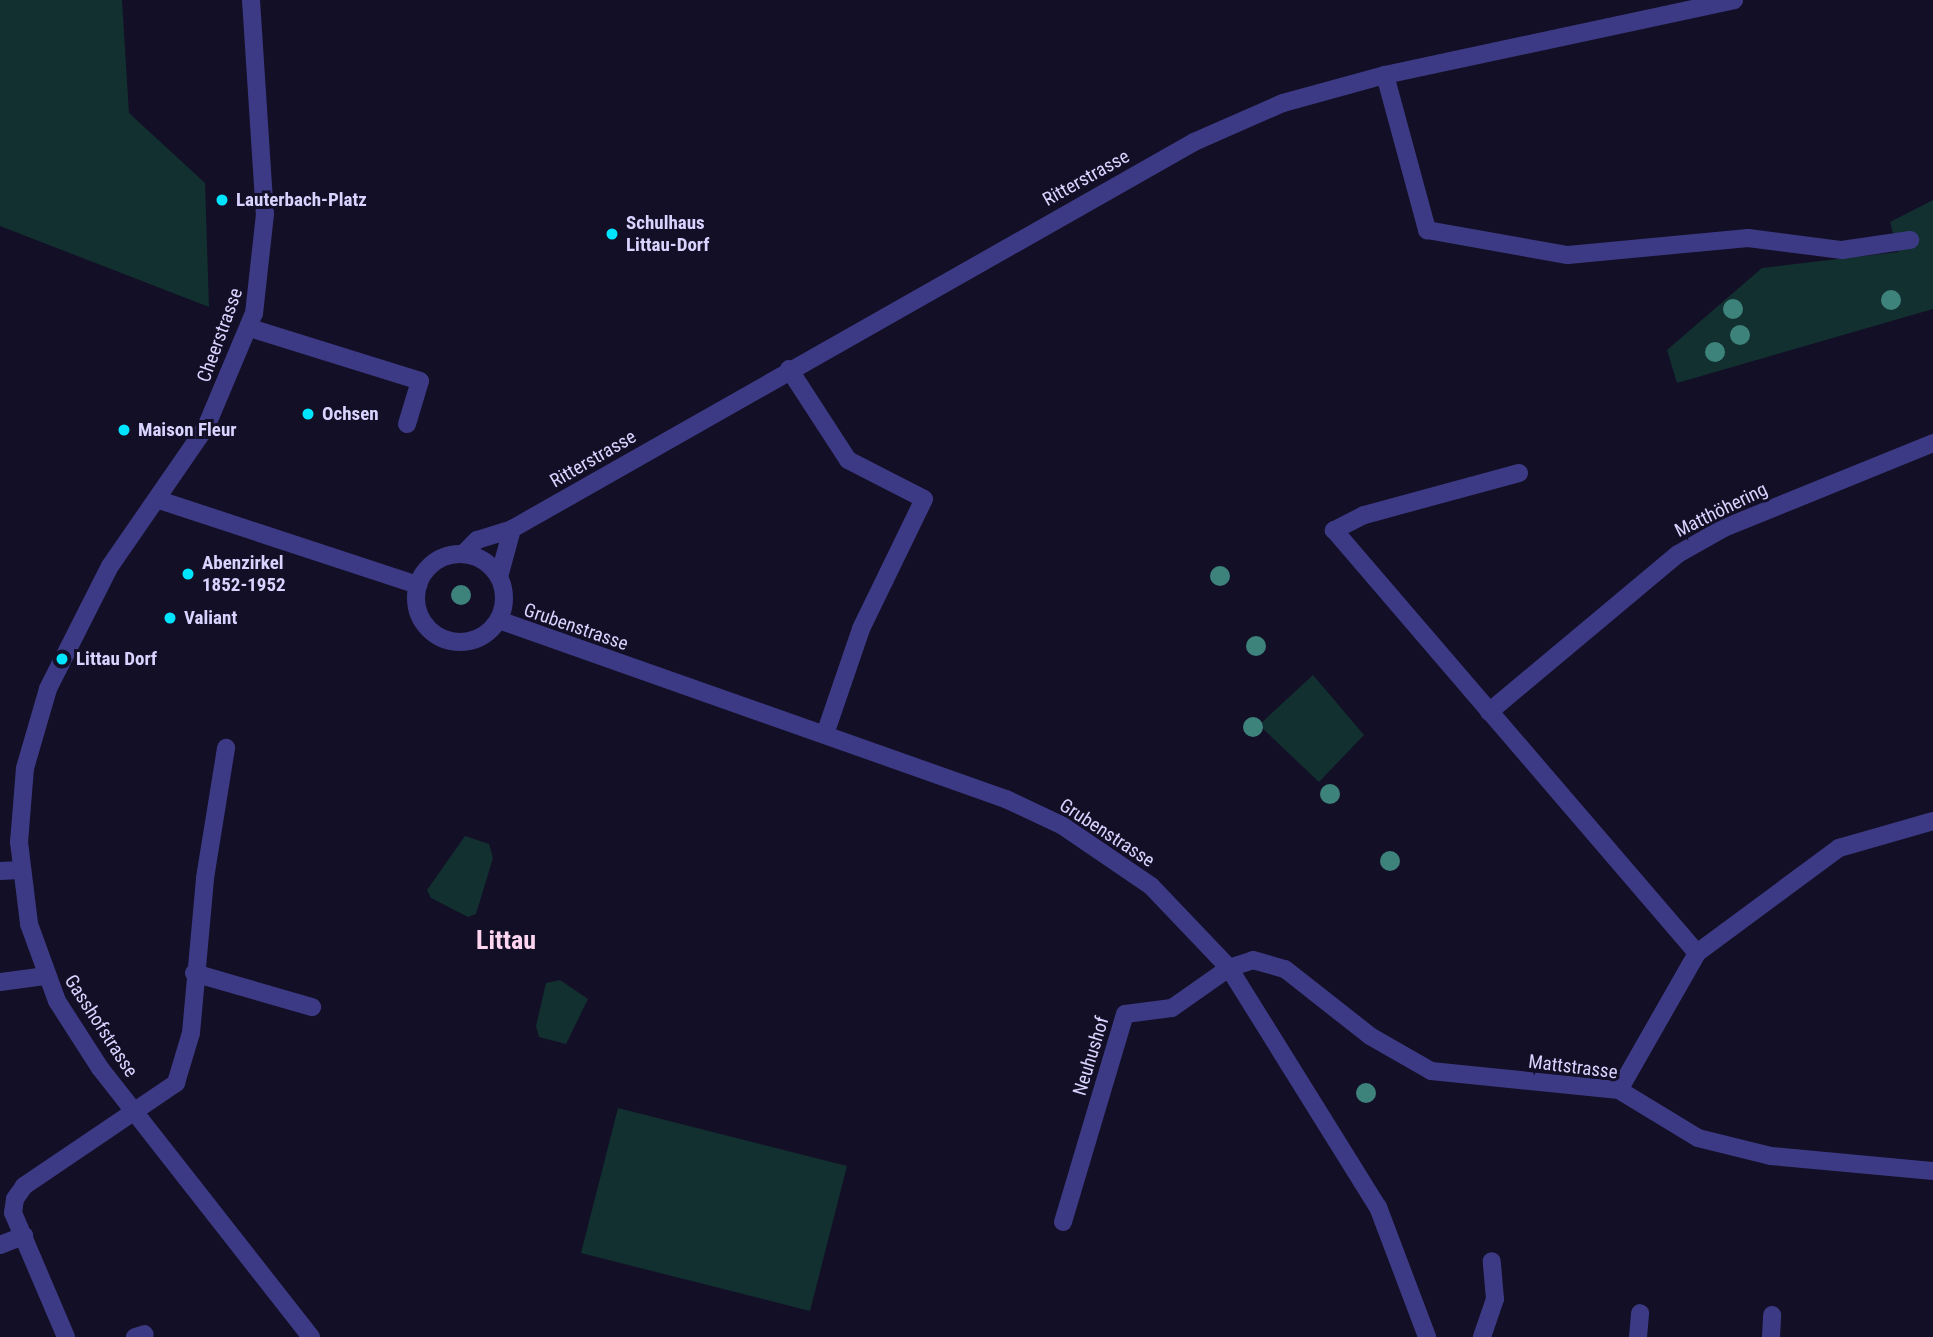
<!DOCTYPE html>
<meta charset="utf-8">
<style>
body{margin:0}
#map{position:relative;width:1933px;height:1337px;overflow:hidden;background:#130f26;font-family:"Roboto Condensed",sans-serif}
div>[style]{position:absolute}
.green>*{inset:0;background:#12302f}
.service>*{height:18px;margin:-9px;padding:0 9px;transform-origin:9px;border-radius:9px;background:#3d3a85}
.minor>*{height:18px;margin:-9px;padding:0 9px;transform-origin:9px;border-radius:9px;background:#3d3a85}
.minor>.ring{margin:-9px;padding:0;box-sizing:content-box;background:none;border:18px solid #3d3a85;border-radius:50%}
.tertiary>*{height:18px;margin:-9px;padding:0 9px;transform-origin:9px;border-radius:9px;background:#3d3a85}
.trees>*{width:20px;height:20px;margin:-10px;border-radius:50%;background:#3d827b}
.dots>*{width:19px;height:19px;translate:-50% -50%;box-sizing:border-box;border:4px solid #130f26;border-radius:50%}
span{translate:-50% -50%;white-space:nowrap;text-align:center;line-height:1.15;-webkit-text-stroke:6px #130f26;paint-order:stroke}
.street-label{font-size:19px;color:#d9d4ff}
.poi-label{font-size:19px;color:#d9d4ff;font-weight:700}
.left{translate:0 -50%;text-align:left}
.district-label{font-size:26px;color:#ffd6f0;font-weight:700}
</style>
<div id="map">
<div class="green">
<i style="clip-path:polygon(0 0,122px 0,129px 113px,205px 183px,209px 307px,0 226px)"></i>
<i style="clip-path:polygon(1933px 200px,1933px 309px,1677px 383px,1667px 350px,1762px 268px,1898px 252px,1890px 222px)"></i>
<i style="clip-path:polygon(1313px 675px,1364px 735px,1319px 782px,1259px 725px)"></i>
<i style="clip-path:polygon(465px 836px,489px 844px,493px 858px,476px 914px,468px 917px,431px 898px,427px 890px)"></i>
<i style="clip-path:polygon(560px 980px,588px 999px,566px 1044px,539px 1037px,536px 1026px,546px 983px)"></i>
<i style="clip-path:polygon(618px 1108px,847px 1166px,810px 1311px,581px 1253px)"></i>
</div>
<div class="service">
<i style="left:1385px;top:75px;width:161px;rotate:74.8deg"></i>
<i style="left:1427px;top:230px;width:143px;rotate:10.1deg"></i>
<i style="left:1568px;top:255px;width:181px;rotate:-5.4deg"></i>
<i style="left:1748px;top:238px;width:95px;rotate:7.3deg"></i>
<i style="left:1842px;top:250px;width:69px;rotate:-8.4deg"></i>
<i style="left:250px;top:328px;width:178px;rotate:17.3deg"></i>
<i style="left:420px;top:381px;width:45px;rotate:106.8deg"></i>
<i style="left:789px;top:369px;width:108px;rotate:57deg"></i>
<i style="left:848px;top:460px;width:85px;rotate:27.2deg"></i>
<i style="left:924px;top:499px;width:144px;rotate:115.9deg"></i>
<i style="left:861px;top:629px;width:111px;rotate:108.9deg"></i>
<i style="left:194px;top:973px;width:123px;rotate:16.1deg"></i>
<i style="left:1063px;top:1222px;width:217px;rotate:-73.4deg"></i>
<i style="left:1125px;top:1014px;width:47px;rotate:-7.3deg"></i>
<i style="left:1172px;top:1008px;width:70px;rotate:-35.1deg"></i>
<i style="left:0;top:1245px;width:26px;rotate:-21deg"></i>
<i style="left:66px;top:1337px;width:135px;rotate:-113.1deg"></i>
<i style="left:13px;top:1213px;width:14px;rotate:-82deg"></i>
<i style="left:15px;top:1199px;width:16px;rotate:-55deg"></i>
<i style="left:24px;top:1186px;width:184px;rotate:-34.1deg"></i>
<i style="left:176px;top:1083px;width:52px;rotate:-73.3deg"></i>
<i style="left:191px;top:1033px;width:156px;rotate:-84.8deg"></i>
<i style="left:205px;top:878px;width:132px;rotate:-80.8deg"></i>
<i style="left:135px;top:1337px;width:10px;rotate:-17deg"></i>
<i style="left:1482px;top:1337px;width:40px;rotate:-71.1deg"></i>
<i style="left:1495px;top:1299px;width:38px;rotate:-95deg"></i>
<i style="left:1638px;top:1337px;width:24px;rotate:-85deg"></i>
<i style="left:1771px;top:1337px;width:22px;rotate:-87deg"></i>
</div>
<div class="minor">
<i style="left:1519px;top:473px;width:161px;rotate:164.8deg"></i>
<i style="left:1364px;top:515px;width:34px;rotate:153deg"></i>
<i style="left:1334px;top:530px;width:557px;rotate:49.37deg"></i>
<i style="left:159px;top:500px;width:273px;rotate:18.2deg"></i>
<i style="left:463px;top:554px;width:20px;rotate:-45deg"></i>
<i style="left:477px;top:540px;width:37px;rotate:-17deg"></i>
<i style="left:512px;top:529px;width:784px;rotate:-29.57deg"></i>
<i style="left:1194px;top:142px;width:97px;rotate:-23.7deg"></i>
<i style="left:1283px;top:103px;width:106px;rotate:-15.4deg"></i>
<i style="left:1385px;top:75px;width:357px;rotate:-12.1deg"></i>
<i class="ring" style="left:416px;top:554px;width:70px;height:70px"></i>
<i style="left:499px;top:577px;width:50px;rotate:-74.8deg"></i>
<i style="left:499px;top:620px;width:538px;rotate:19.45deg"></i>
<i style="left:1006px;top:799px;width:63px;rotate:25.3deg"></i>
<i style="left:1063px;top:826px;width:107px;rotate:34.3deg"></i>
<i style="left:1151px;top:886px;width:113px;rotate:46.4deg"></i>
<i style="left:1229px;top:968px;width:282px;rotate:58.1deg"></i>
<i style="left:1378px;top:1207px;width:139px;rotate:69.3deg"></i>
<i style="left:1489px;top:712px;width:246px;rotate:-39.9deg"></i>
<i style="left:1678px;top:554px;width:53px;rotate:-29.5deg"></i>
<i style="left:1724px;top:528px;width:226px;rotate:-22.1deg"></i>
<i style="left:0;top:871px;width:21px;rotate:-3deg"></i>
<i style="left:1229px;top:968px;width:25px;rotate:-18deg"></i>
<i style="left:1253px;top:960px;width:33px;rotate:16deg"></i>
<i style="left:1285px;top:969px;width:108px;rotate:38.2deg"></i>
<i style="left:1370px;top:1036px;width:70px;rotate:29.8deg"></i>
<i style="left:1431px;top:1071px;width:189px;rotate:5.8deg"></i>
<i style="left:1619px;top:1090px;width:92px;rotate:31.3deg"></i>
<i style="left:1698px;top:1138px;width:75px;rotate:13.9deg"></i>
<i style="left:1771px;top:1156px;width:163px;rotate:5.3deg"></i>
<i style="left:0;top:982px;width:45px;rotate:-7.6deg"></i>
<i style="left:1619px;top:1090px;width:158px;rotate:-60.3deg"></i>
<i style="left:1697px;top:953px;width:177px;rotate:-36.5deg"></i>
<i style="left:1839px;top:848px;width:98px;rotate:-16deg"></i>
</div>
<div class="tertiary">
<i style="left:251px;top:0;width:214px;rotate:86.3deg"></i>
<i style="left:265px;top:214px;width:100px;rotate:96.3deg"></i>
<i style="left:254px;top:313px;width:124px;rotate:112.8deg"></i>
<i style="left:206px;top:427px;width:169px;rotate:124.6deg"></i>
<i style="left:110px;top:566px;width:138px;rotate:116.8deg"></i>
<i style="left:48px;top:689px;width:82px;rotate:106.2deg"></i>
<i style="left:25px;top:768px;width:74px;rotate:94.6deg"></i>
<i style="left:19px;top:842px;width:83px;rotate:83deg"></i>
<i style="left:29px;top:924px;width:82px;rotate:70deg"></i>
<i style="left:57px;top:1001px;width:80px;rotate:57.3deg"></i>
<i style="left:100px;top:1068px;width:342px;rotate:51.9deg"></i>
</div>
<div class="trees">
<i style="left:1891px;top:300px"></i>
<i style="left:1733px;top:309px"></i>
<i style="left:1740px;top:335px"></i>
<i style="left:1715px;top:352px"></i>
<i style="left:1220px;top:576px"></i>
<i style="left:461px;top:595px"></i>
<i style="left:1256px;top:646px"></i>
<i style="left:1253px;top:727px"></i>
<i style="left:1330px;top:794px"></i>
<i style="left:1390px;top:861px"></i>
<i style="left:1366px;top:1093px"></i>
</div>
<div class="dots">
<i style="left:222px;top:200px;background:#00e5ff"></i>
<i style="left:612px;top:234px;background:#00e5ff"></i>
<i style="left:308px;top:414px;background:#00e5ff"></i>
<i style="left:124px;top:430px;background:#00e5ff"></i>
<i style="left:188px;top:574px;background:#00e5ff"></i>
<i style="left:170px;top:618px;background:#00e5ff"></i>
<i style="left:62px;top:659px;background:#00e5ff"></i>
</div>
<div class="street-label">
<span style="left:1086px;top:178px;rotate:-29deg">Ritterstrasse</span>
<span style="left:220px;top:335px;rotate:-70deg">Cheerstrasse</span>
<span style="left:593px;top:459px;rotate:-30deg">Ritterstrasse</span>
<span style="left:1721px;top:510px;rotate:-26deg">Matthöhering</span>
<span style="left:576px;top:627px;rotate:19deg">Grubenstrasse</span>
<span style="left:1107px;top:833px;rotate:33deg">Grubenstrasse</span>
<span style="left:101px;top:1026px;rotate:57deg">Gasshofstrasse</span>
<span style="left:1091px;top:1056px;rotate:-73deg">Neuhushof</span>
<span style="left:1573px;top:1067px;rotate:7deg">Mattstrasse</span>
</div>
<div class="poi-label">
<span class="left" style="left:236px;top:200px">Lauterbach-Platz</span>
<span class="left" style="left:626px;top:234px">Schulhaus<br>Littau-Dorf</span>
<span class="left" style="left:322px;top:414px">Ochsen</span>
<span class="left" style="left:138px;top:430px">Maison Fleur</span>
<span class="left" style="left:202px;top:574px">Abenzirkel<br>1852-1952</span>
<span class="left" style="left:184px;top:618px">Valiant</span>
<span class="left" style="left:76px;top:659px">Littau Dorf</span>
</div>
<div class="district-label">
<span style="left:506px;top:941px">Littau</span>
</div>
</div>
